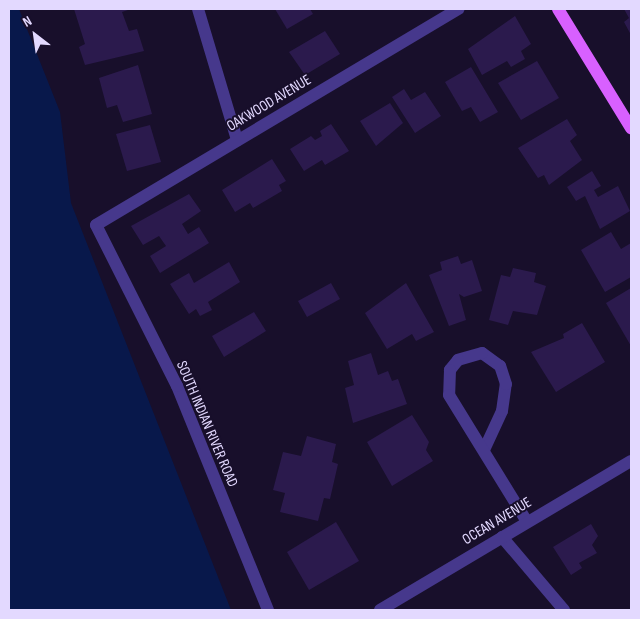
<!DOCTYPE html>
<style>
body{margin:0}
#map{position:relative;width:640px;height:619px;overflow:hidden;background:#180f2b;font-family:"Sofia Sans Condensed",sans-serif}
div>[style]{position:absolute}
.water>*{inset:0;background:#08184b}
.building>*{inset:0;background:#2b1a4d}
.minor>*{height:12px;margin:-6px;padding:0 6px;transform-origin:6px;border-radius:6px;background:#46388c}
.major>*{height:12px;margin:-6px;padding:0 6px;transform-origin:6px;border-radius:6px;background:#d860ff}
span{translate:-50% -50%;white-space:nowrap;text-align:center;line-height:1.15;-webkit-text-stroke:4px #180f2b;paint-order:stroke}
.street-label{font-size:15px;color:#e3d9ff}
.frame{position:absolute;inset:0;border:10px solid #e3d9ff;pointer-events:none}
.north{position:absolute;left:10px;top:10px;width:50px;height:50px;-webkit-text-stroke:4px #180f2b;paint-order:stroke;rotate:330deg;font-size:14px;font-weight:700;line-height:20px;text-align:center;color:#e3d9ff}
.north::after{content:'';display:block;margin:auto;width:18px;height:22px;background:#e3d9ff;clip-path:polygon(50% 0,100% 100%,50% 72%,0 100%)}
</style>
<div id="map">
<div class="water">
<i style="clip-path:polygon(9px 9px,19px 9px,60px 112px,71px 203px,231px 610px,9px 610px)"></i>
</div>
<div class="building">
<i style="clip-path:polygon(74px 9px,131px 9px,122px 12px,129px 31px,137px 29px,144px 51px,85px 65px,79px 47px,85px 44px)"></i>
<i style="clip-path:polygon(275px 9px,310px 9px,313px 14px,287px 29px)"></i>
<i style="clip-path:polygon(624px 9px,631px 9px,631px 35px,624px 22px,629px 18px)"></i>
<i style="clip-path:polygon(515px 16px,531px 44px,521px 51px,525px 59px,511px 67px,507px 61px,482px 75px,468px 49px)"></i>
<i style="clip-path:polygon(325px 31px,340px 54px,305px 75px,289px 52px)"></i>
<i style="clip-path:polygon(537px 61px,559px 98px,521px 120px,498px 83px)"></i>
<i style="clip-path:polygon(138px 65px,152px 114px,123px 122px,117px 105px,107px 108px,99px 78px)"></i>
<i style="clip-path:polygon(471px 67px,498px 112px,480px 122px,471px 107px,462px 111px,445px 82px)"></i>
<i style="clip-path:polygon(404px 89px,411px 100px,425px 92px,441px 116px,415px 133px,392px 97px)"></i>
<i style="clip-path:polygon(390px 103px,403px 123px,376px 146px,360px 121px)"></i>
<i style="clip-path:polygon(567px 119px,577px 135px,570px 141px,582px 160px,549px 185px,544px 175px,538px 178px,518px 148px)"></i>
<i style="clip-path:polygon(331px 124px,349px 151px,325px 165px,322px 160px,304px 171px,290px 149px,311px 136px,315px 140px,322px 136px,320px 131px)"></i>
<i style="clip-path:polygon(150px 125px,161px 162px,127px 171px,116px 134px)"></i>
<i style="clip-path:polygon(272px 159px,286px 181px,279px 185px,282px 191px,253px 208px,250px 203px,235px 212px,222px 190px)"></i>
<i style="clip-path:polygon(592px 171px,601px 186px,594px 190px,598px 197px,618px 186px,630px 211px,600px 229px,585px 196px,576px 201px,567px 187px)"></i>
<i style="clip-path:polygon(189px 194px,201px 211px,182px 224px,188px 234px,199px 227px,209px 243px,160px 273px,150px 256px,166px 246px,159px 236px,143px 245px,131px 226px)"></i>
<i style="clip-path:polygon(611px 232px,621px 249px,631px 243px,631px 277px,605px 292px,581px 250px)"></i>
<i style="clip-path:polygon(458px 256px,461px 264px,472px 260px,482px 291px,464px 297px,459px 294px,466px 320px,449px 326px,429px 275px,442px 270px,440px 262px)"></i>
<i style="clip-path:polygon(229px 262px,240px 282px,208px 302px,212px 310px,200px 316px,196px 309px,189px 314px,170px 284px,189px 273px,194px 283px)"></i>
<i style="clip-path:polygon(513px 268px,536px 273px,534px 282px,546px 286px,537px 315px,513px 311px,508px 325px,489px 320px,501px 275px,510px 277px)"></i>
<i style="clip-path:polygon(331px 283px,340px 299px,307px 317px,298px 301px)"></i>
<i style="clip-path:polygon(406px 283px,434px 332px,416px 341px,412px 334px,387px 349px,365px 313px)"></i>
<i style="clip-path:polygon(631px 288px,631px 346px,606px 303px)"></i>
<i style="clip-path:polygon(254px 312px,266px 331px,224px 357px,212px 336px)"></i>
<i style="clip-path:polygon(582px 323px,605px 362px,556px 392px,531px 352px,564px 338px,563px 334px)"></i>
<i style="clip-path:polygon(371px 353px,378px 375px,388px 371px,392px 381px,398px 379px,407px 404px,353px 423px,345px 388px,354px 385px,348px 361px)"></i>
<i style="clip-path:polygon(412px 415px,429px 442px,426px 450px,433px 461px,392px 486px,367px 442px)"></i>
<i style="clip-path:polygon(307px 436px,336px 444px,332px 462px,338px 464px,330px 499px,324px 498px,318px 521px,280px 512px,285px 493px,273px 490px,283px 452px,301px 456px)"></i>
<i style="clip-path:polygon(336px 522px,359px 561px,309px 590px,287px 552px)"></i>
<i style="clip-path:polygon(591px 524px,598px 536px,592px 545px,597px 553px,579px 563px,582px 568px,571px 575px,553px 547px)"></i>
</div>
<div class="minor">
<i style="left:198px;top:9px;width:137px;rotate:73.4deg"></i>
<i style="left:484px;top:450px;width:43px;rotate:-65.2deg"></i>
<i style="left:502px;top:411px;width:27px;rotate:-82deg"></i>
<i style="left:506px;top:384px;width:19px;rotate:-108deg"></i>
<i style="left:500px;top:366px;width:22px;rotate:-144deg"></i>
<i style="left:482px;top:353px;width:25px;rotate:164deg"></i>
<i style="left:458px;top:360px;width:13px;rotate:129deg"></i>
<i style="left:450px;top:370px;width:25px;rotate:92deg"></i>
<i style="left:449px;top:395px;width:149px;rotate:58.4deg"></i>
<i style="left:502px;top:537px;width:96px;rotate:49.7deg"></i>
<i style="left:268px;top:610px;width:242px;rotate:-112.1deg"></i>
<i style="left:177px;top:386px;width:180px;rotate:-116.7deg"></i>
<i style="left:96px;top:225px;width:422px;rotate:-30.8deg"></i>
<i style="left:380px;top:610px;width:292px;rotate:-30.7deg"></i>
</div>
<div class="major">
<i style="left:558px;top:9px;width:140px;rotate:58.5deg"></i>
</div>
<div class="street-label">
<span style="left:269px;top:103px;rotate:-31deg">OAKWOOD AVENUE</span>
<span style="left:207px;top:424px;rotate:67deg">SOUTH INDIAN RIVER ROAD</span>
<span style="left:497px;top:521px;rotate:-31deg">OCEAN AVENUE</span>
</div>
<div class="frame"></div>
<div class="north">N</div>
</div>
